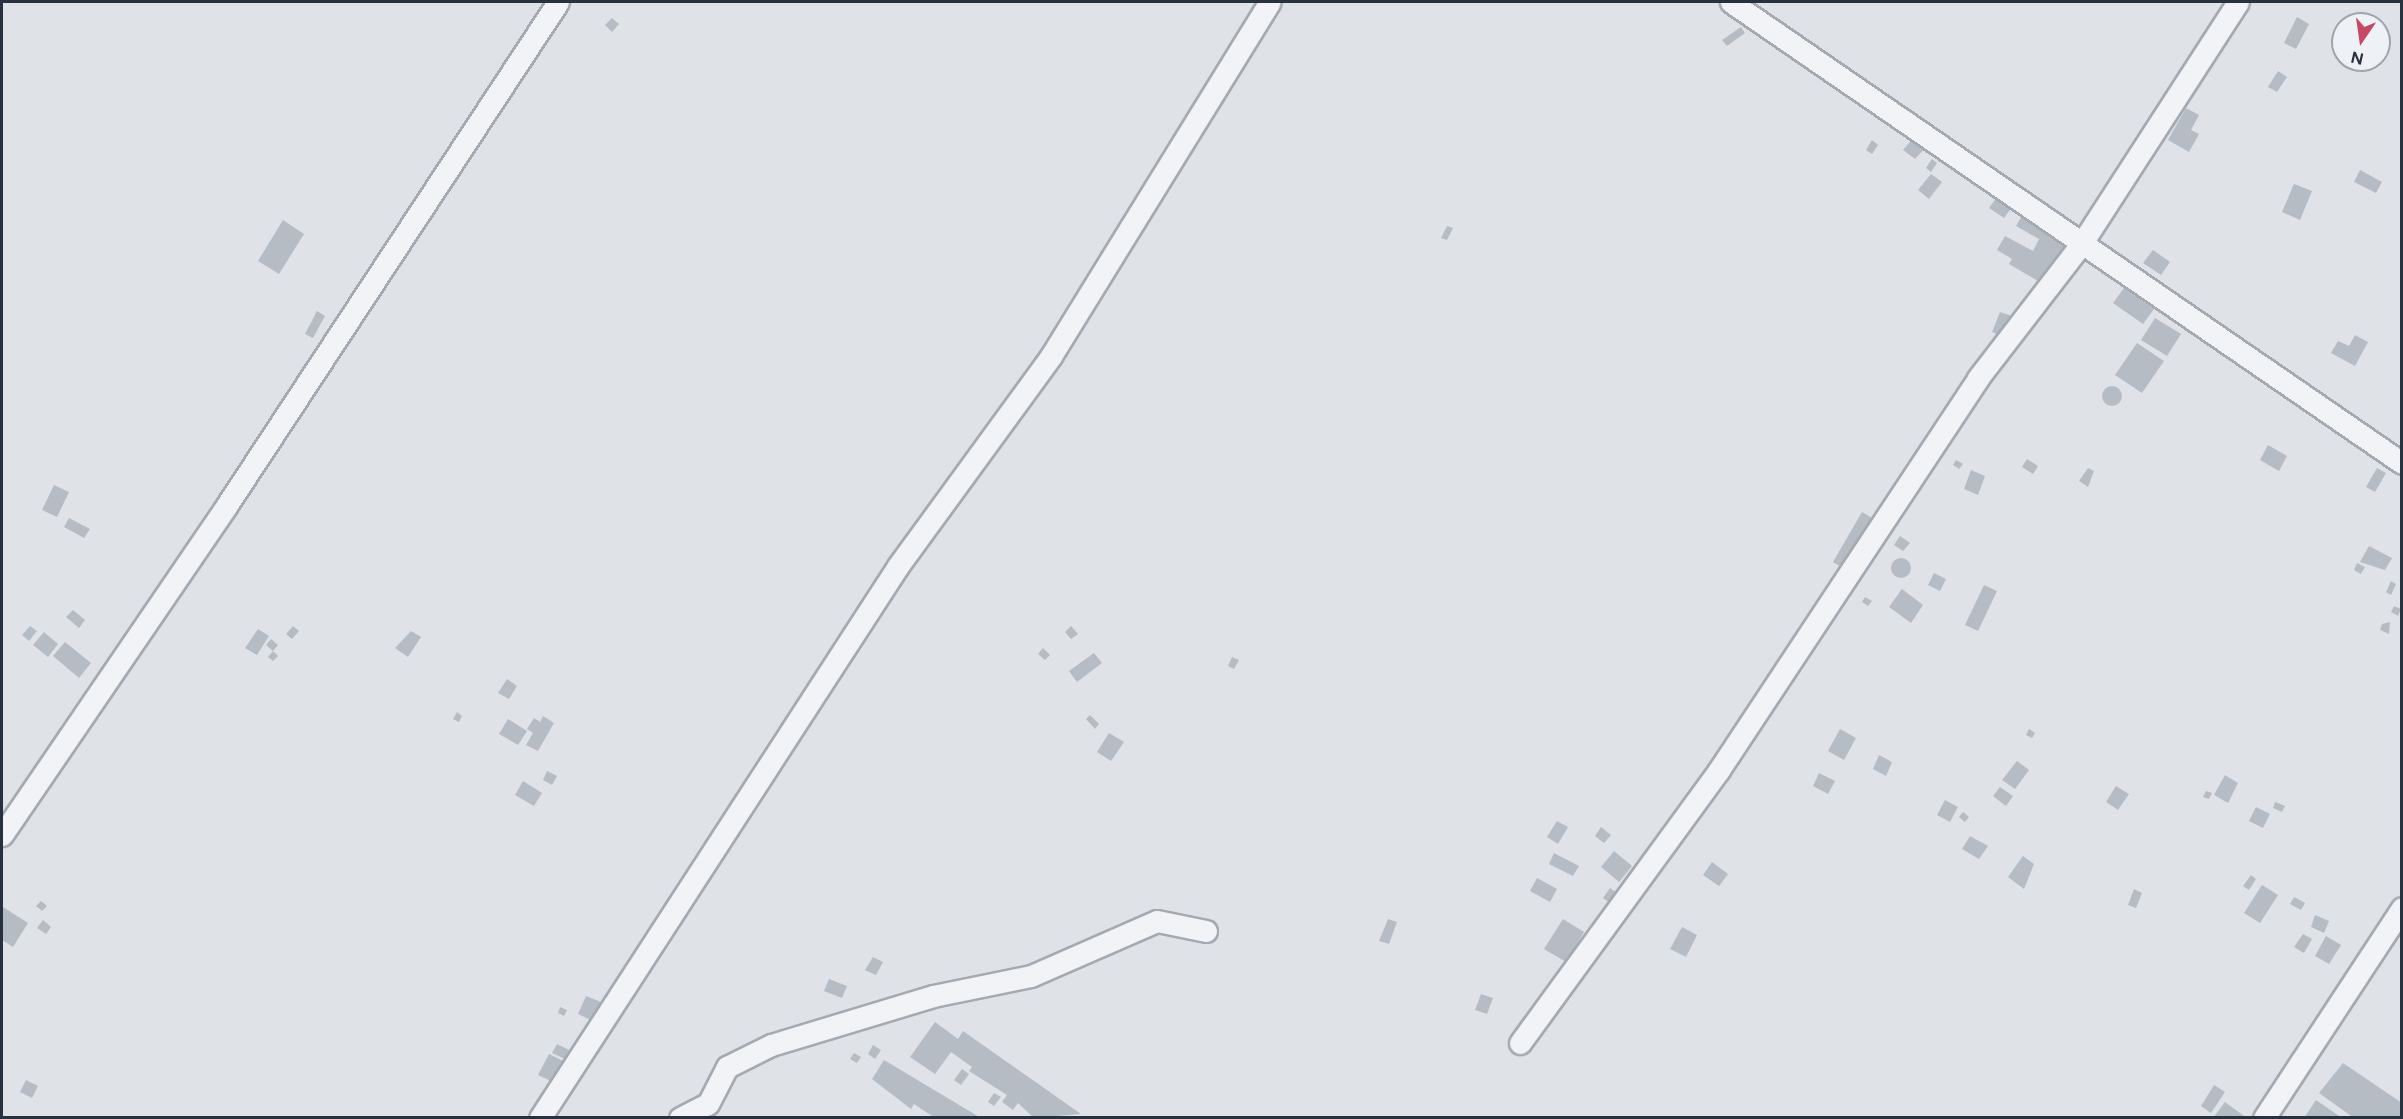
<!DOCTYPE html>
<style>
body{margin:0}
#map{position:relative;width:2403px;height:1119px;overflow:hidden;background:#dfe3e7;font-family:Figtree,sans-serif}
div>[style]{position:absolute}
.building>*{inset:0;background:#b6bcc4}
.round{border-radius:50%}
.roads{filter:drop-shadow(2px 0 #a4aab1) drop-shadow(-2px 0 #a4aab1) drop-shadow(0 2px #a4aab1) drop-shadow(0 -2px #a4aab1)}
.street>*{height:21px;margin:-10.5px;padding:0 10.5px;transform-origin:10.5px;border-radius:10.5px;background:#f1f3f6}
span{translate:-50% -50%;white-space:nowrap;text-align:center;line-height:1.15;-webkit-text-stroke:5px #eef1f5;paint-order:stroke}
.frame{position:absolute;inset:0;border:3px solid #28323e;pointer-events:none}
.north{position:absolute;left:2331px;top:12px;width:60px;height:60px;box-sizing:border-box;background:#eef1f5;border:2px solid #9fa5ac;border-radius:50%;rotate:193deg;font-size:16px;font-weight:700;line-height:24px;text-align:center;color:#28323e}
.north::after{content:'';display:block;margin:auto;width:21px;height:27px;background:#c84864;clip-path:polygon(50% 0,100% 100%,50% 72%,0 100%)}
</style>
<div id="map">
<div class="building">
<i style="clip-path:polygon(2297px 17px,2309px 24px,2296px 49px,2284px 43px)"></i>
<i style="clip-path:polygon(612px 18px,619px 24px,612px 32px,605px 25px)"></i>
<i style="clip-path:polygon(1741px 27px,1745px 33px,1727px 46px,1722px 40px)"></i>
<i style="clip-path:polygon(2278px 71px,2287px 77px,2277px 92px,2268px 87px)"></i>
<i style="clip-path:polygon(2186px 108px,2199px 115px,2191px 130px,2199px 134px,2189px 152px,2168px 140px)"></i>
<i style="clip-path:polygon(1915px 136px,1926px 147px,1915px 159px,1903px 150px)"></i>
<i style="clip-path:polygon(1872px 140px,1878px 145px,1872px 154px,1866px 150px)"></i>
<i style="clip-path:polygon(1932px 159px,1937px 163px,1931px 172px,1926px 168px)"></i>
<i style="clip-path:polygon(2360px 170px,2382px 182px,2376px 193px,2354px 182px)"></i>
<i style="clip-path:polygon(1931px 174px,1942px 182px,1929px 199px,1918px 190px)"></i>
<i style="clip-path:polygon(2294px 184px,2312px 191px,2300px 220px,2282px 212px)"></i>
<i style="clip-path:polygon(1997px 197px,2012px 207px,2004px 218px,1989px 208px)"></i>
<i style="clip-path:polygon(2024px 212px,2069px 238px,2043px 284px,2009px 264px,2012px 259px,1997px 250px,2005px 236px,2033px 251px,2039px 239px,2016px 226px)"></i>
<i style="clip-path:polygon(283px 220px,304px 234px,279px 274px,258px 261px)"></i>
<i style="clip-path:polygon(1447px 226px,1453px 228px,1447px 240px,1441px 238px)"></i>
<i style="clip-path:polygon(2153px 250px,2170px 262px,2161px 275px,2143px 263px)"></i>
<i style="clip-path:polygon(2124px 288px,2154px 309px,2143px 324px,2113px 303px)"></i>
<i style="clip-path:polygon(317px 311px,325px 316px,313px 338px,305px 334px)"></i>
<i style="clip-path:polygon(2000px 312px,2012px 316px,2004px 337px,1992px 332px)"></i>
<i style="clip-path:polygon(2155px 318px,2181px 334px,2167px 356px,2141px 340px)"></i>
<i style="clip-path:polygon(2355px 335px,2368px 342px,2355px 366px,2331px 353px,2338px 341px,2349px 346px)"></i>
<i style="clip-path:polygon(2137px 343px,2164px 361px,2142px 393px,2115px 375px)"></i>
<i class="round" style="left:2102px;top:386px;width:20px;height:20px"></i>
<i style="clip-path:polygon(2268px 445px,2287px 456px,2279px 471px,2260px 460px)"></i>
<i style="clip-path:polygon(2027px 459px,2038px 466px,2033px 474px,2022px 467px)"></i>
<i style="clip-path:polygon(1956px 460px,1963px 464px,1959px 469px,1953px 465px)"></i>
<i style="clip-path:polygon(2088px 468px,2094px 471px,2088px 487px,2079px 481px)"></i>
<i style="clip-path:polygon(2377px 468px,2386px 473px,2375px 492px,2366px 487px)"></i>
<i style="clip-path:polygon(1971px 470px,1985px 476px,1978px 495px,1964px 489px)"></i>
<i style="clip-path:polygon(54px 485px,69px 492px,57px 517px,42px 510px)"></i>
<i style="clip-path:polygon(1862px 512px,1877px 521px,1846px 570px,1833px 562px)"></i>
<i style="clip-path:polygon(69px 518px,90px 529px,84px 538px,64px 527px)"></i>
<i style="clip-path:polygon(1900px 536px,1910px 543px,1903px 551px,1894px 545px)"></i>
<i style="clip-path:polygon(2369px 546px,2392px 558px,2385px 570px,2360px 562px)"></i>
<i class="round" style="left:1891px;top:558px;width:20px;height:20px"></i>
<i style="clip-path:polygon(2357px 563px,2365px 567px,2361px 574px,2354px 570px)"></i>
<i style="clip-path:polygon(1934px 573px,1946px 579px,1940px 591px,1928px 585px)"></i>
<i style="clip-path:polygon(2391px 581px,2396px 584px,2391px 595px,2386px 592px)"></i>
<i style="clip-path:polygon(1984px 585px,1997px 591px,1978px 631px,1965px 625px)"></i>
<i style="clip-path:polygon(1902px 589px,1923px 605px,1911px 623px,1889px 607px)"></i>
<i style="clip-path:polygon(1865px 597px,1872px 601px,1868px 606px,1862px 602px)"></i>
<i style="clip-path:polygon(2394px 606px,2401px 609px,2398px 616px,2391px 612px)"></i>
<i style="clip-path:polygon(73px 610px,85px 620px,79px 628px,66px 617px)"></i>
<i style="clip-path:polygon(2390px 622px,2389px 634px,2380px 630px,2382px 624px)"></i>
<i style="clip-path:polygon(30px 626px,37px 631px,29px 641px,22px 635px)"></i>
<i style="clip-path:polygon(293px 626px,299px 631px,292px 639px,286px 634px)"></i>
<i style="clip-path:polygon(1071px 626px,1078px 634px,1071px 639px,1065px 632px)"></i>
<i style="clip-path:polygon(258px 629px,269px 636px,257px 655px,245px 648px)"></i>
<i style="clip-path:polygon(411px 631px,421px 637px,408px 657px,395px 648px)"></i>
<i style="clip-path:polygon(44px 632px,58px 644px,48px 657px,33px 645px)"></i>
<i style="clip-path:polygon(271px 639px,278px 645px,273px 651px,266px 645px)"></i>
<i style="clip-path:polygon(65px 642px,91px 663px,79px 678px,53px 656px)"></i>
<i style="clip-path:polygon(1043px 648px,1050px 655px,1045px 660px,1038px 654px)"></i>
<i style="clip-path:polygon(273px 651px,278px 656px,273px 661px,268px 657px)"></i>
<i style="clip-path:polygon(1094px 653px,1102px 663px,1077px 682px,1069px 671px)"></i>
<i style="clip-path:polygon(1232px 657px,1239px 660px,1234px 669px,1228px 666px)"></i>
<i style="clip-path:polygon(507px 679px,517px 686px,509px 699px,498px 693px)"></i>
<i style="clip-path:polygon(457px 712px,462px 716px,459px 722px,453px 719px)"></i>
<i style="clip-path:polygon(1090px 715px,1099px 724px,1095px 729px,1086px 719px)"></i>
<i style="clip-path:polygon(543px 716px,554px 723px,538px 751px,526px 745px,533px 733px,527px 729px,534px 718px,540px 722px)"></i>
<i style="clip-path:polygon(508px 719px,527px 731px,518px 745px,499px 734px)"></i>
<i style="clip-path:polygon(1840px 729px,1856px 738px,1844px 760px,1828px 751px)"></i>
<i style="clip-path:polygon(2029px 729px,2035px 733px,2032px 738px,2026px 735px)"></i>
<i style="clip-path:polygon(1109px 733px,1124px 742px,1111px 761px,1097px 752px)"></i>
<i style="clip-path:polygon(1879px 755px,1892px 762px,1886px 776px,1873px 769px)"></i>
<i style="clip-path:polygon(2017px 761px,2029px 770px,2015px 789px,2002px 780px)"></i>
<i style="clip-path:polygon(547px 771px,557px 776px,552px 785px,543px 780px)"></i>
<i style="clip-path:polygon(1819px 773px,1835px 781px,1828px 794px,1813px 786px)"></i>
<i style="clip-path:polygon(2225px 775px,2238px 783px,2228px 803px,2214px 795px)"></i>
<i style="clip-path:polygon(523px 781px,542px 793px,534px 806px,515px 795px)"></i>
<i style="clip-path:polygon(2116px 786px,2129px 794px,2118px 810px,2106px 802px)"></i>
<i style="clip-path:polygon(2000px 787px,2013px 796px,2006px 806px,1993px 796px)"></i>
<i style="clip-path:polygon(2206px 791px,2212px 793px,2209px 799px,2203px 797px)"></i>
<i style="clip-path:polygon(1945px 800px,1958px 807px,1950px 822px,1937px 815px)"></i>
<i style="clip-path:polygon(2275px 802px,2285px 806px,2282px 812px,2273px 808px)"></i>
<i style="clip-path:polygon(2256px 807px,2270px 814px,2263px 828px,2249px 821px)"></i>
<i style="clip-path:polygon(1963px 812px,1969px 817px,1965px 822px,1959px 817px)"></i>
<i style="clip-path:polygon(1557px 821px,1568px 827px,1558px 844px,1547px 837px)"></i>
<i style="clip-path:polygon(1601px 827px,1611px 835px,1604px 843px,1595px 836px)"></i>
<i style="clip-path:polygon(1970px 836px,1988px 846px,1979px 859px,1962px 849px)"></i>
<i style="clip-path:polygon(1614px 851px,1632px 866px,1619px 882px,1601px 867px)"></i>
<i style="clip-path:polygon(1554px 853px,1579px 866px,1573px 876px,1549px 864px)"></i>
<i style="clip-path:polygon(2023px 856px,2034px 864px,2024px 889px,2008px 877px)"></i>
<i style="clip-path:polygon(1712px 862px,1728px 874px,1719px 886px,1703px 875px)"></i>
<i style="clip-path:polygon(2251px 875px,2256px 879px,2249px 890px,2243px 886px)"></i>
<i style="clip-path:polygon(1537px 878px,1557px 889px,1550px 902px,1530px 891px)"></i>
<i style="clip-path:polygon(2262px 885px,2278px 895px,2260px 923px,2244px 913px)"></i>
<i style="clip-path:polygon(1610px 888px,1617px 893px,1610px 903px,1603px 898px)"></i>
<i style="clip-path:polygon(2134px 889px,2142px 893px,2136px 908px,2128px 905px)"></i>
<i style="clip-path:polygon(2294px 897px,2305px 903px,2301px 910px,2290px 904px)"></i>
<i style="clip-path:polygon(41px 901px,47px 906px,42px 911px,36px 906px)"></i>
<i style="clip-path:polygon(3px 907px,28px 923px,13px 947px,2px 940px)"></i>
<i style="clip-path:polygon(2315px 915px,2329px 921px,2324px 933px,2311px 927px)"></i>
<i style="clip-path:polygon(1388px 919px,1397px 922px,1389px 944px,1379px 941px)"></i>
<i style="clip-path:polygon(1563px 919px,1584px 932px,1566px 962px,1544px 949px)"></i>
<i style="clip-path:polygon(43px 920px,51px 927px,46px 934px,37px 928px)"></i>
<i style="clip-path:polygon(1682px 927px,1697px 935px,1686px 957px,1670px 949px)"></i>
<i style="clip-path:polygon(2303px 934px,2312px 939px,2304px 953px,2294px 947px)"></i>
<i style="clip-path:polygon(2326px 936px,2341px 945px,2329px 964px,2315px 956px)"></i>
<i style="clip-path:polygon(873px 957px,883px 962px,876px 975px,865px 970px)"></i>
<i style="clip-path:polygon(829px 979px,847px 986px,842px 998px,824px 991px)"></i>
<i style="clip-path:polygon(1481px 994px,1493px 998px,1487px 1014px,1475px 1010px)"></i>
<i style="clip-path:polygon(586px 996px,601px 1002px,593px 1021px,578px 1014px)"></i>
<i style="clip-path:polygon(560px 1007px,567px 1010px,564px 1016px,558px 1013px)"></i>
<i style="clip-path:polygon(935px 1022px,958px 1039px,963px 1031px,1081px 1114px,1034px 1118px,1018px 1103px,1013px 1110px,1002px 1102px,1007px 1095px,969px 1071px,972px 1067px,951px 1052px,935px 1074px,910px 1057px)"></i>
<i style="clip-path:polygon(557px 1044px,569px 1050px,565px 1059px,552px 1053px)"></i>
<i style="clip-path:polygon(873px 1045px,881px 1050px,875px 1059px,868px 1054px)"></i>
<i style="clip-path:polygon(854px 1053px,861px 1057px,857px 1063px,850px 1059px)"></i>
<i style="clip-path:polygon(549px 1054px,563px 1061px,553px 1082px,538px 1075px)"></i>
<i style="clip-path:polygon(884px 1060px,981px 1118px,935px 1118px,914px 1104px,911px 1109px,872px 1079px)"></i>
<i style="clip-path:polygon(2343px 1063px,2402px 1103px,2402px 1118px,2354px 1118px,2319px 1093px)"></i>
<i style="clip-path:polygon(962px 1069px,969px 1074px,961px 1085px,954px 1080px)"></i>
<i style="clip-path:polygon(26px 1080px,38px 1086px,32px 1098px,20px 1092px)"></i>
<i style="clip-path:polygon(2214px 1085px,2225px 1092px,2211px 1113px,2201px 1106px)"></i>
<i style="clip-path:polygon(994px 1093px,1001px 1097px,994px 1106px,988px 1102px)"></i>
<i style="clip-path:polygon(2316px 1100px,2342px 1118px,2304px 1118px)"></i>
<i style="clip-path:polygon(2225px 1102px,2244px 1116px,2243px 1118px,2213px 1118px)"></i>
</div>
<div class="roads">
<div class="street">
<i style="left:1731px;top:2px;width:814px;rotate:34.49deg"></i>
<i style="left:2px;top:835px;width:399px;rotate:-55.7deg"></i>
<i style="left:227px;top:505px;width:602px;rotate:-56.65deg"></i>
<i style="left:1520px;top:1043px;width:338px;rotate:-53.9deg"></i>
<i style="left:1719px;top:770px;width:470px;rotate:-56.5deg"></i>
<i style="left:1978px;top:378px;width:170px;rotate:-52.4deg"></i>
<i style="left:2082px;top:243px;width:287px;rotate:-57.1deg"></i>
<i style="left:540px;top:1118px;width:658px;rotate:-57.03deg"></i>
<i style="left:898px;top:566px;width:260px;rotate:-53.9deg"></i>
<i style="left:1051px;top:356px;width:416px;rotate:-58.3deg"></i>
<i style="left:680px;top:1118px;width:31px;rotate:-27deg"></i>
<i style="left:708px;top:1104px;width:42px;rotate:-62.8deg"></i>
<i style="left:727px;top:1067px;width:49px;rotate:-26.6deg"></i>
<i style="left:771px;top:1045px;width:169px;rotate:-16.8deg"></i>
<i style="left:933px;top:996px;width:100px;rotate:-11.5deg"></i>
<i style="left:1031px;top:976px;width:137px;rotate:-23.6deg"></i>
<i style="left:1157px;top:921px;width:50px;rotate:11.5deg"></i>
<i style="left:2264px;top:1118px;width:251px;rotate:-56.7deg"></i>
</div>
</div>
<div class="frame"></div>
<div class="north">N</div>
</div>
